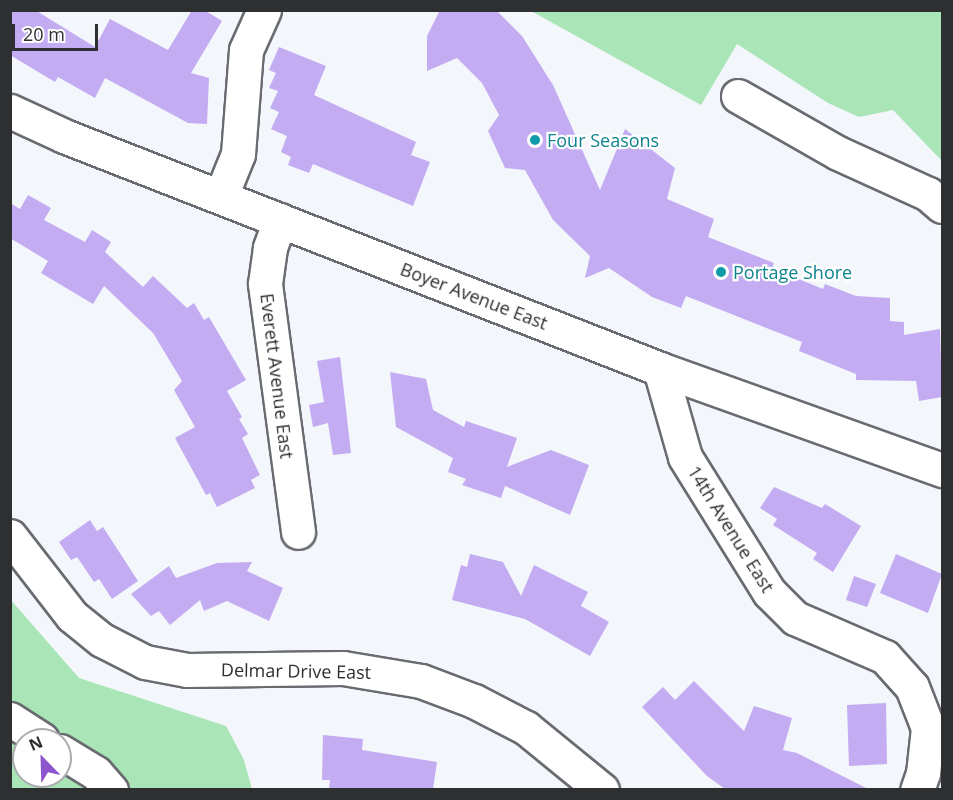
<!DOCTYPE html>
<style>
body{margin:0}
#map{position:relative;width:953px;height:800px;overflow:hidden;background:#f3f6fb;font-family:"Open Sans",sans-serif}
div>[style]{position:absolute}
.green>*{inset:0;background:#a9e5b7}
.building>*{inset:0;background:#c3acf1}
.roads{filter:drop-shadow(2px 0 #696b70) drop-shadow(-2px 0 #696b70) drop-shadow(0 2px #696b70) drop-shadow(0 -2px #696b70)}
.minor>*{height:33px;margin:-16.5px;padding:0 16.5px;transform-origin:16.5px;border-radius:16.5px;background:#fff}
.tertiary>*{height:33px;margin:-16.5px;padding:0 16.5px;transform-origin:16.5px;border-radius:16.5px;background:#fff}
.dots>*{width:16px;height:16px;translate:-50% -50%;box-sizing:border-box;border:3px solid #fff;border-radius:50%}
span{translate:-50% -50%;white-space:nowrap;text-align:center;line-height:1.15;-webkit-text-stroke:4.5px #fff;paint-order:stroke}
.culture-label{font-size:18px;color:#0d838f}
.left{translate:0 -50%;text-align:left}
.street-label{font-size:18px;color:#2e2f31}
.frame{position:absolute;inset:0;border:12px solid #2e2f31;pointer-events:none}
.north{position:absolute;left:12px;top:728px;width:60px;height:60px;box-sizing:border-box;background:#fff;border:2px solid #abacad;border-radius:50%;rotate:337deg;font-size:16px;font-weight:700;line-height:24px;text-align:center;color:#2e2f31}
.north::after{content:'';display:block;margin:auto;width:21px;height:27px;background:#8d55cc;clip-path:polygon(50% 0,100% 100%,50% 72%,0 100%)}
.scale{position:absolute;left:12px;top:24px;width:86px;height:27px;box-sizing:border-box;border:3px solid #2e2f31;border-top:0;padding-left:8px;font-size:18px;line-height:21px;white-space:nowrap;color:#2e2f31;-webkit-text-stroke:4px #fff;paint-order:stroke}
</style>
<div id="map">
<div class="green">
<i style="clip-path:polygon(531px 11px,942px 11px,942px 161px,893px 110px,859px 117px,828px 103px,737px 44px,701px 105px)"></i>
<i style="clip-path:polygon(evenodd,10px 599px,79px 678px,226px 726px,244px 760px,252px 789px,11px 789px,10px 599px,24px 740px,60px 740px,60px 776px,24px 776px,24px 740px)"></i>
</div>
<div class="building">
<i style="clip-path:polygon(10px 10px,35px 10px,95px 47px,110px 19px,168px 50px,192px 10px,204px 10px,222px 21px,191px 73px,209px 78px,207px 124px,188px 123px,105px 78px,95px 98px,58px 77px,55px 82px,10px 55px)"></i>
<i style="clip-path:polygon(440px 10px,496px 10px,522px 36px,553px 85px,600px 190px,625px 129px,675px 168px,667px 199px,714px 219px,708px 237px,774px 263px,772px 268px,823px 289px,825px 284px,856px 296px,890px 298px,890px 321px,904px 322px,904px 335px,940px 329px,942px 397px,919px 401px,916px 381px,856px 380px,856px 374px,799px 351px,802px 342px,686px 296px,681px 308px,652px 297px,609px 268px,585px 278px,590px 256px,553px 220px,525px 170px,505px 168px,488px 131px,499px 115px,482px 83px,457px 58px,427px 71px,427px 36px)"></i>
<i style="clip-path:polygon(279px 47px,326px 66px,314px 95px,416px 142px,411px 155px,430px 162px,413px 206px,313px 164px,309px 173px,288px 165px,291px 157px,281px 152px,287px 136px,271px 129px,279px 112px,270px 108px,278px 91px,269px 88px,276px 73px,269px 70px)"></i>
<i style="clip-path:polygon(28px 195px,51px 208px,44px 220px,85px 242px,92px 230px,111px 242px,105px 252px,143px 287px,153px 276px,187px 308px,194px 303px,204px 320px,209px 317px,246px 380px,227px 391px,242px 417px,239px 419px,248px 434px,242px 438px,260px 475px,251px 480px,255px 488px,217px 507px,210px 493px,206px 495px,175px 438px,195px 427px,174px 390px,182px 381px,153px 333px,104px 286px,93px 304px,41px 273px,48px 261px,10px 238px,10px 203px,20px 209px)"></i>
<i style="clip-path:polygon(340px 357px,351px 453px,333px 455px,328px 423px,313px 427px,309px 405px,324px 402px,317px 361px)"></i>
<i style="clip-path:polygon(390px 372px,426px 379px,433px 410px,464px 427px,466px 421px,517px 438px,507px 467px,551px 450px,589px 465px,570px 515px,505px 486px,501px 498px,462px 485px,466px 479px,448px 472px,453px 458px,396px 427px)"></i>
<i style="clip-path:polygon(774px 487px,822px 508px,825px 504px,861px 526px,833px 572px,813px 559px,817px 553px,773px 525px,777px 519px,760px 508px)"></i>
<i style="clip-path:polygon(90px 520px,97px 531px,103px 527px,138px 581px,112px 599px,99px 579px,94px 582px,77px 557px,71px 560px,59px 542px)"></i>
<i style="clip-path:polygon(470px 554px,503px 562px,521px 596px,534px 565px,588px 592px,581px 606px,609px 622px,590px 656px,525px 619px,452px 600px,461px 565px,467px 567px)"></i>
<i style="clip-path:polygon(896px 554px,942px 574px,928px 613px,880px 593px)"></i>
<i style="clip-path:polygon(252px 562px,247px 571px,283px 588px,269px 621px,227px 601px,204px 611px,200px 600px,170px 625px,159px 611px,151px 616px,131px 594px,169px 566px,176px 578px,217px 563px)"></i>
<i style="clip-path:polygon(854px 576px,876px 584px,867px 607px,846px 600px)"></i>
<i style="clip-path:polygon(694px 681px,744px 731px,754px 706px,792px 718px,783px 750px,797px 753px,868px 789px,725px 789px,707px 776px,642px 707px,663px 687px,675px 700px)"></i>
<i style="clip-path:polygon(886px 703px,887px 764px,849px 766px,847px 705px)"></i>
<i style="clip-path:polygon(323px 735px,363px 739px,362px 750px,437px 762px,433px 789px,329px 789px,330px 780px,322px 780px)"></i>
</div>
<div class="roads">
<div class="minor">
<i style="left:738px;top:96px;width:115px;rotate:29.7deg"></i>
<i style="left:838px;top:153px;width:99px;rotate:24.5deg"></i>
<i style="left:928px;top:194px;width:18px;rotate:41deg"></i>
<i style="left:221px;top:196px;width:45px;rotate:-68deg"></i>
<i style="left:238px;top:154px;width:104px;rotate:-85.6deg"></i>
<i style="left:246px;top:50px;width:44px;rotate:-65.8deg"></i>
<i style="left:280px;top:220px;width:30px;rotate:110deg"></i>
<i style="left:270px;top:248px;width:36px;rotate:98deg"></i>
<i style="left:265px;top:284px;width:250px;rotate:82.4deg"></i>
<i style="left:660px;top:369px;width:91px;rotate:74.1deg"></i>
<i style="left:685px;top:457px;width:159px;rotate:58.1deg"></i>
<i style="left:769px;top:592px;width:37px;rotate:45deg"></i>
<i style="left:795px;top:618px;width:98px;rotate:23.4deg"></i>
<i style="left:885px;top:657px;width:40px;rotate:48deg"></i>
<i style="left:912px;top:687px;width:44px;rotate:68.7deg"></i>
<i style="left:928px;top:728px;width:45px;rotate:96.3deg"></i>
<i style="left:923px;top:773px;width:18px;rotate:109deg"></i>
<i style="left:10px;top:719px;width:38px;rotate:33deg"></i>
<i style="left:60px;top:751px;width:42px;rotate:31.4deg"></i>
<i style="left:96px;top:773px;width:23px;rotate:49deg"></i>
</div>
<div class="tertiary">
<i style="left:10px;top:111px;width:60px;rotate:24.8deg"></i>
<i style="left:64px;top:136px;width:640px;rotate:21.35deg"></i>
<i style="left:660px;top:369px;width:300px;rotate:19.7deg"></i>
<i style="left:10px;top:536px;width:101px;rotate:52.2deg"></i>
<i style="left:72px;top:616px;width:38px;rotate:39deg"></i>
<i style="left:102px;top:640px;width:48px;rotate:27.1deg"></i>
<i style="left:145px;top:662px;width:43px;rotate:10.8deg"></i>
<i style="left:187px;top:670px;width:156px;rotate:-0.7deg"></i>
<i style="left:343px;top:668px;width:79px;rotate:9.5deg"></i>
<i style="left:421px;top:681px;width:57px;rotate:20.7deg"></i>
<i style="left:474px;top:701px;width:59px;rotate:27.4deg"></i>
<i style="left:526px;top:728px;width:98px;rotate:39.2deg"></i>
</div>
</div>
<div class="dots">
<i style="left:535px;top:140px;background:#0f9aa8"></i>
<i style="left:721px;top:272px;background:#0f9aa8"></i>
</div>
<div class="culture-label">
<span class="left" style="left:547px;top:140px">Four Seasons</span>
<span class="left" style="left:733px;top:272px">Portage Shore</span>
</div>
<div class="street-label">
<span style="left:474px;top:296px;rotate:21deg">Boyer Avenue East</span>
<span style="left:277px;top:376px;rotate:83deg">Everett Avenue East</span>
<span style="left:731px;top:529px;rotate:58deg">14th Avenue East</span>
<span style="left:296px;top:671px;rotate:1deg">Delmar Drive East</span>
</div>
<div class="frame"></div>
<div class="north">N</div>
<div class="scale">20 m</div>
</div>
